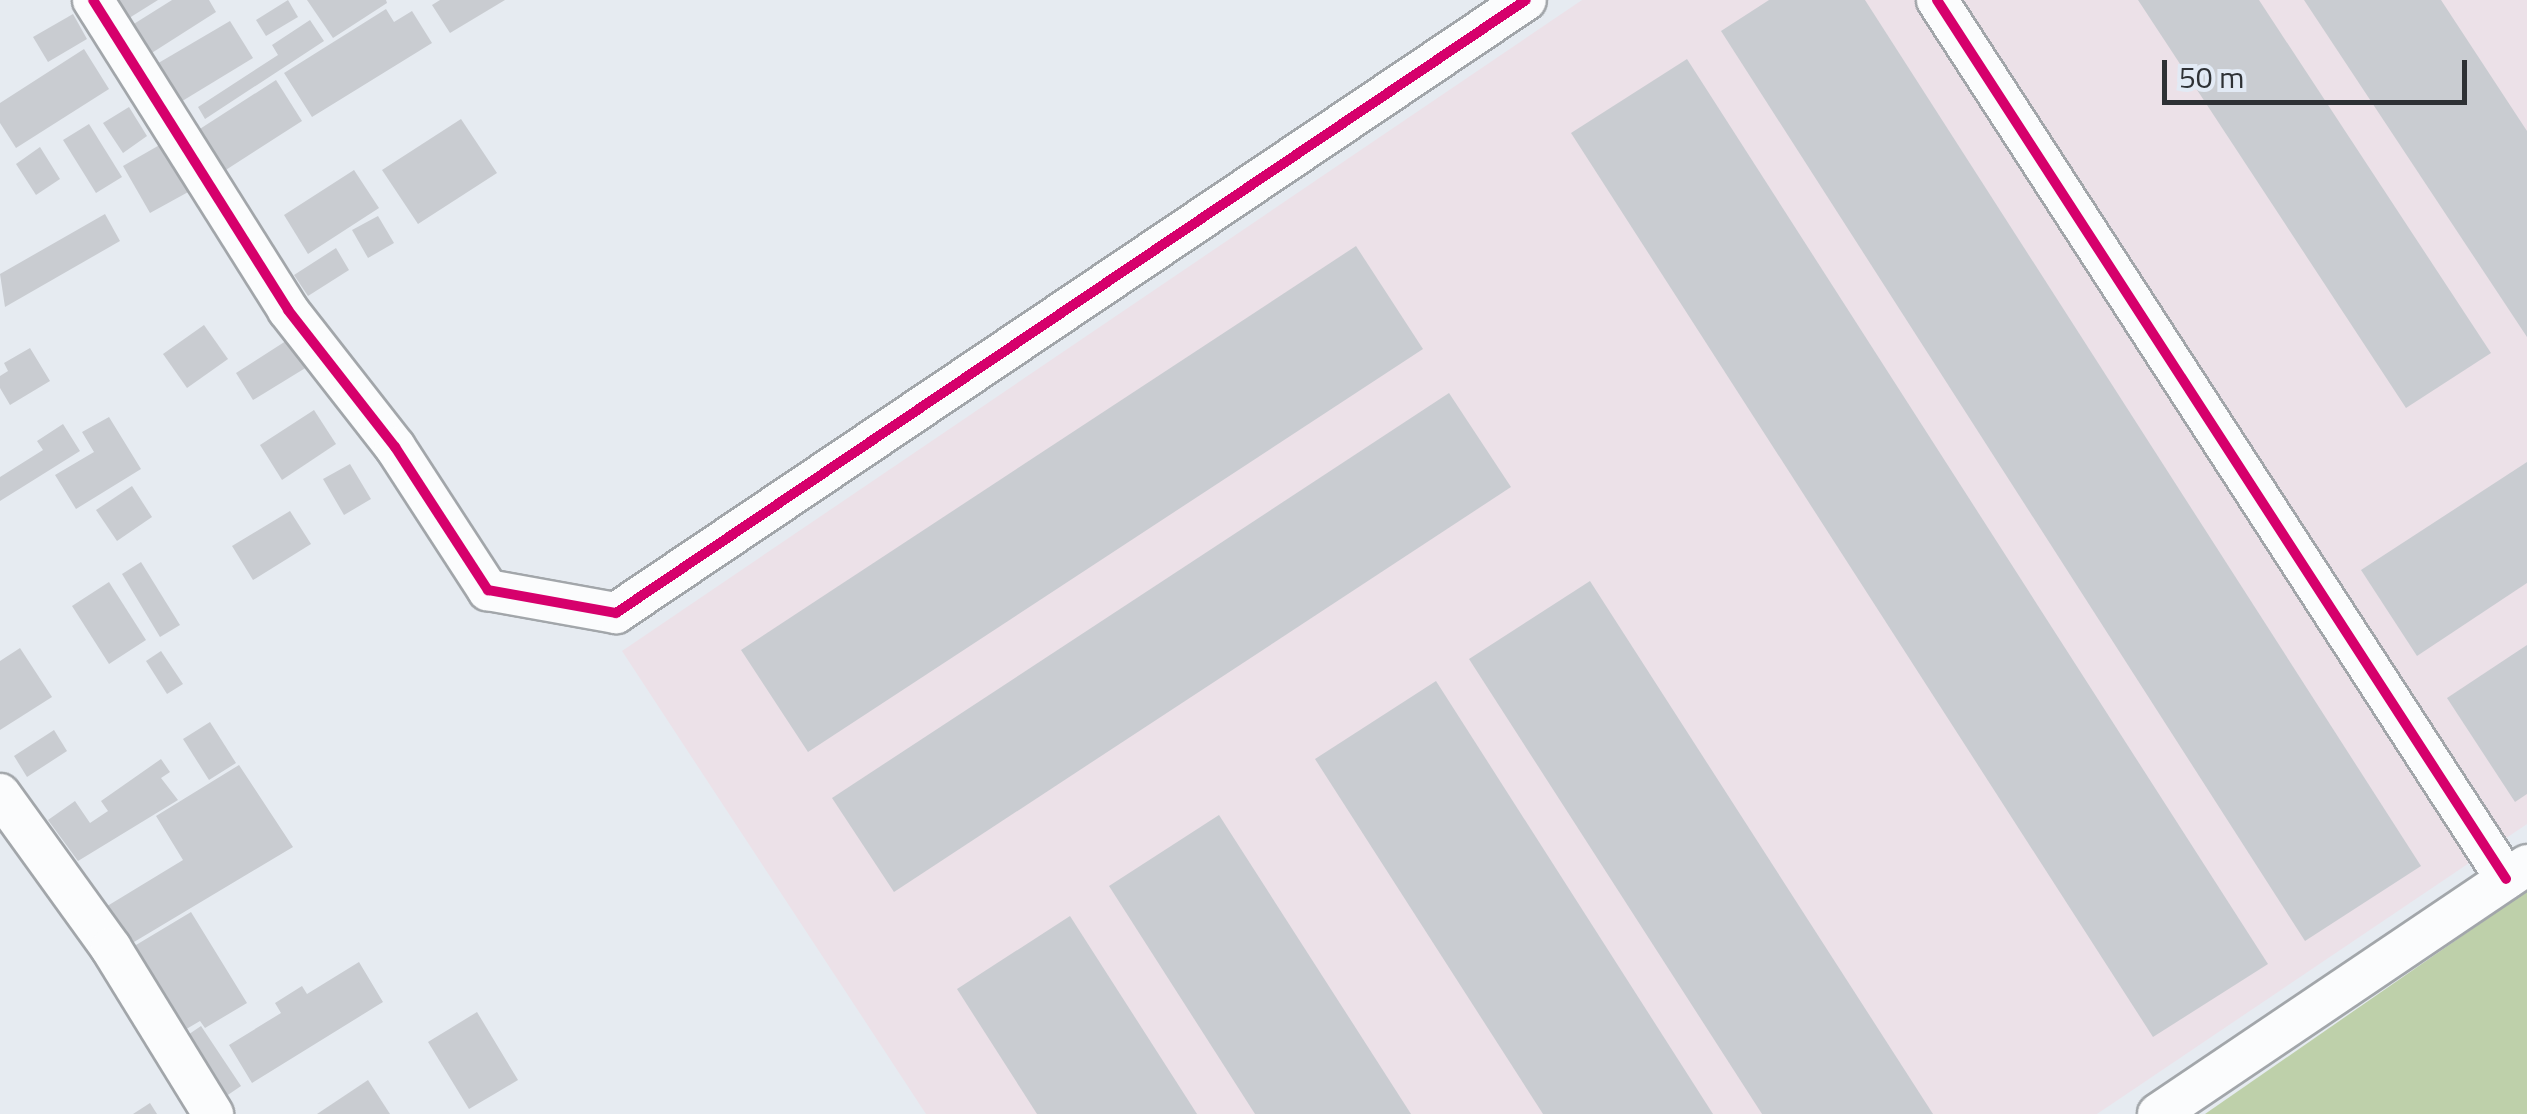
<!DOCTYPE html>
<style>
body{margin:0}
#map{position:relative;width:2527px;height:1114px;overflow:hidden;background:#e6ebf1;font-family:"Titillium Web",sans-serif}
div>[style]{position:absolute}
.industrial>*{inset:0;background:#ece1e8}
.forest>*{inset:0;background:#bed0aa}
.building>*{inset:0;background:#c9ccd1}
.roads{filter:drop-shadow(2px 0 #a2a6aa) drop-shadow(-2px 0 #a2a6aa) drop-shadow(0 2px #a2a6aa) drop-shadow(0 -2px #a2a6aa)}
.minor>*{height:40px;margin:-20px;padding:0 20px;transform-origin:20px;border-radius:20px;background:#fbfcfd}
.cycleway>*{height:10px;margin:-5px;padding:0 5px;transform-origin:5px;border-radius:5px;background:#d6006c}
span{translate:-50% -50%;white-space:nowrap;text-align:center;line-height:1.15;-webkit-text-stroke:9px #e2eaf5;paint-order:stroke}
.scale{position:absolute;left:2162px;top:60px;width:305px;height:45px;box-sizing:border-box;border:5px solid #2e3135;border-top:0;padding-left:12px;font-size:30px;line-height:35px;white-space:nowrap;color:#2e3135;-webkit-text-stroke:8px #e2eaf5;paint-order:stroke}
</style>
<div id="map">
<div class="industrial">
<i style="clip-path:polygon(1582px 0,2527px 0,2527px 824px,2097px 1114px,926px 1114px,622px 651px)"></i>
</div>
<div class="forest">
<i style="clip-path:polygon(2527px 891px,2527px 1114px,2205px 1114px)"></i>
</div>
<div class="building">
<i style="clip-path:polygon(101px 0,158px 0,118px 25px)"></i>
<i style="clip-path:polygon(172px 0,209px 0,216px 12px,147px 56px,129px 27px)"></i>
<i style="clip-path:polygon(288px 0,298px 17px,266px 36px,256px 20px)"></i>
<i style="clip-path:polygon(307px 0,386px 0,387px 3px,333px 38px)"></i>
<i style="clip-path:polygon(440px 0,505px 0,450px 33px,432px 5px)"></i>
<i style="clip-path:polygon(1769px 0,1865px 0,2421px 866px,2305px 941px,1721px 31px)"></i>
<i style="clip-path:polygon(2138px 0,2259px 0,2491px 353px,2406px 408px)"></i>
<i style="clip-path:polygon(2304px 0,2441px 0,2527px 131px,2527px 337px)"></i>
<i style="clip-path:polygon(386px 9px,394px 22px,412px 11px,432px 43px,312px 117px,284px 73px)"></i>
<i style="clip-path:polygon(73px 14px,87px 39px,48px 62px,33px 37px)"></i>
<i style="clip-path:polygon(310px 20px,324px 41px,205px 119px,198px 107px,278px 55px,272px 45px)"></i>
<i style="clip-path:polygon(230px 21px,253px 58px,179px 103px,155px 65px)"></i>
<i style="clip-path:polygon(84px 49px,109px 89px,16px 148px,0 123px,0 103px)"></i>
<i style="clip-path:polygon(1687px 59px,2268px 964px,2153px 1037px,1571px 133px)"></i>
<i style="clip-path:polygon(276px 80px,302px 121px,218px 175px,192px 134px)"></i>
<i style="clip-path:polygon(129px 107px,147px 136px,123px 153px,103px 123px)"></i>
<i style="clip-path:polygon(461px 119px,497px 173px,418px 224px,382px 170px)"></i>
<i style="clip-path:polygon(89px 124px,122px 177px,96px 193px,63px 140px)"></i>
<i style="clip-path:polygon(163px 143px,190px 191px,150px 213px,123px 166px)"></i>
<i style="clip-path:polygon(40px 147px,60px 179px,36px 195px,16px 164px)"></i>
<i style="clip-path:polygon(354px 170px,379px 208px,308px 254px,284px 215px)"></i>
<i style="clip-path:polygon(105px 214px,120px 241px,5px 307px,0 274px)"></i>
<i style="clip-path:polygon(378px 216px,394px 243px,368px 258px,352px 230px)"></i>
<i style="clip-path:polygon(1356px 246px,1423px 349px,808px 752px,741px 650px)"></i>
<i style="clip-path:polygon(336px 248px,349px 270px,308px 296px,294px 275px)"></i>
<i style="clip-path:polygon(204px 325px,228px 359px,187px 388px,163px 354px)"></i>
<i style="clip-path:polygon(289px 339px,307px 367px,253px 400px,236px 373px)"></i>
<i style="clip-path:polygon(30px 348px,50px 381px,10px 405px,0 388px,0 376px,8px 371px,4px 363px)"></i>
<i style="clip-path:polygon(1449px 393px,1511px 487px,894px 892px,832px 798px)"></i>
<i style="clip-path:polygon(314px 410px,336px 444px,282px 480px,260px 445px)"></i>
<i style="clip-path:polygon(109px 417px,141px 469px,76px 509px,55px 475px,94px 452px,82px 432px)"></i>
<i style="clip-path:polygon(63px 424px,80px 451px,0 501px,0 477px,43px 450px,37px 441px)"></i>
<i style="clip-path:polygon(2527px 462px,2527px 583px,2417px 656px,2361px 570px)"></i>
<i style="clip-path:polygon(350px 464px,371px 499px,344px 515px,323px 479px)"></i>
<i style="clip-path:polygon(132px 486px,152px 517px,117px 541px,96px 510px)"></i>
<i style="clip-path:polygon(290px 511px,311px 544px,253px 580px,232px 546px)"></i>
<i style="clip-path:polygon(141px 562px,180px 625px,160px 637px,122px 574px)"></i>
<i style="clip-path:polygon(1590px 581px,1933px 1114px,1762px 1114px,1469px 659px)"></i>
<i style="clip-path:polygon(109px 582px,146px 640px,109px 664px,72px 606px)"></i>
<i style="clip-path:polygon(2527px 645px,2527px 794px,2515px 802px,2447px 698px)"></i>
<i style="clip-path:polygon(20px 648px,52px 697px,0 730px,0 661px)"></i>
<i style="clip-path:polygon(161px 651px,183px 684px,167px 694px,146px 661px)"></i>
<i style="clip-path:polygon(1436px 681px,1713px 1114px,1543px 1114px,1315px 759px)"></i>
<i style="clip-path:polygon(210px 722px,236px 763px,209px 780px,183px 739px)"></i>
<i style="clip-path:polygon(54px 730px,67px 751px,27px 777px,14px 756px)"></i>
<i style="clip-path:polygon(161px 759px,170px 772px,161px 778px,178px 800px,78px 861px,48px 820px,75px 801px,90px 823px,108px 811px,101px 801px)"></i>
<i style="clip-path:polygon(239px 765px,293px 847px,129px 945px,104px 908px,183px 860px,156px 816px)"></i>
<i style="clip-path:polygon(1219px 815px,1411px 1114px,1255px 1114px,1109px 886px)"></i>
<i style="clip-path:polygon(191px 912px,247px 1003px,205px 1028px,200px 1021px,183px 1031px,131px 948px)"></i>
<i style="clip-path:polygon(1070px 916px,1197px 1114px,1037px 1114px,957px 989px)"></i>
<i style="clip-path:polygon(359px 962px,383px 1002px,252px 1083px,229px 1045px,281px 1013px,275px 1003px,302px 986px,307px 994px)"></i>
<i style="clip-path:polygon(477px 1012px,518px 1080px,469px 1109px,428px 1042px)"></i>
<i style="clip-path:polygon(201px 1026px,241px 1086px,219px 1101px,179px 1041px)"></i>
<i style="clip-path:polygon(368px 1080px,390px 1114px,317px 1114px)"></i>
<i style="clip-path:polygon(150px 1103px,157px 1114px,133px 1114px)"></i>
</div>
<div class="roads">
<div class="minor">
<i style="left:93px;top:0;width:366px;rotate:57.8deg"></i>
<i style="left:288px;top:310px;width:174px;rotate:52deg"></i>
<i style="left:395px;top:447px;width:171px;rotate:57deg"></i>
<i style="left:488px;top:590px;width:130px;rotate:10.2deg"></i>
<i style="left:616px;top:613px;width:1097px;rotate:-33.97deg"></i>
<i style="left:1937px;top:0;width:1047px;rotate:57.08deg"></i>
<i style="left:0;top:794px;width:190px;rotate:54.2deg"></i>
<i style="left:111px;top:948px;width:195px;rotate:58.4deg"></i>
<i style="left:2158px;top:1114px;width:445px;rotate:-34deg"></i>
</div>
</div>
<div class="cycleway">
<i style="left:93px;top:0;width:366px;rotate:57.8deg"></i>
<i style="left:288px;top:310px;width:174px;rotate:52deg"></i>
<i style="left:395px;top:447px;width:171px;rotate:57deg"></i>
<i style="left:488px;top:590px;width:130px;rotate:10.2deg"></i>
<i style="left:616px;top:613px;width:1097px;rotate:-33.97deg"></i>
<i style="left:1937px;top:0;width:1047px;rotate:57.08deg"></i>
</div>
<div class="scale">50 m</div>
</div>
